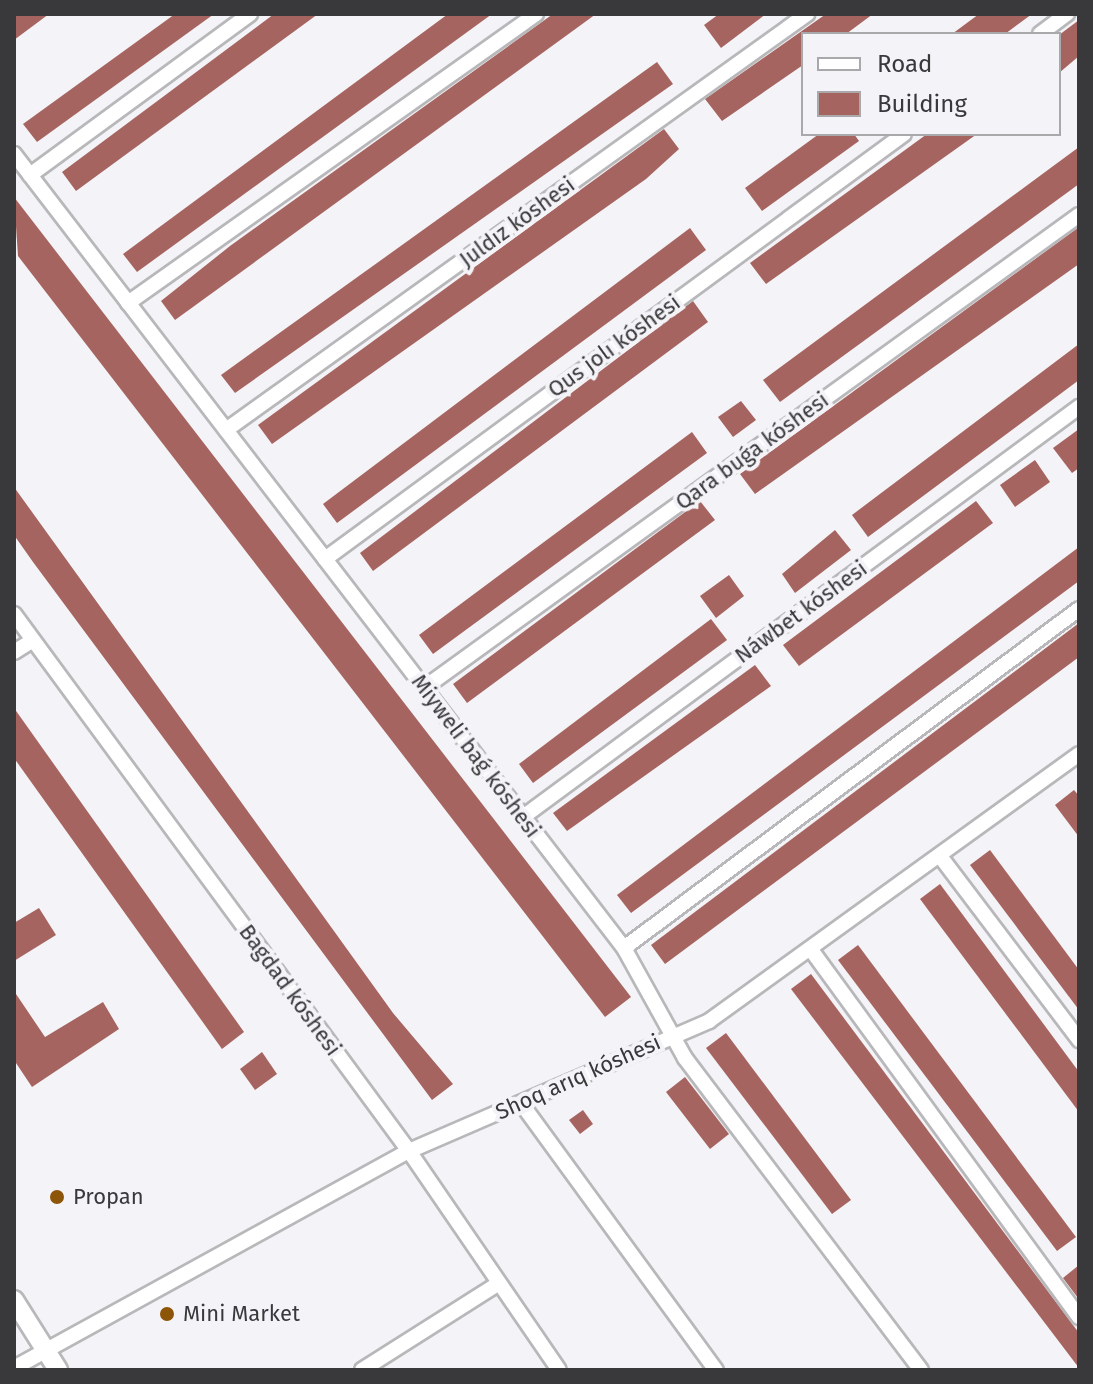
<!DOCTYPE html>
<meta charset="utf-8">
<style>
body{margin:0}
#map{position:relative;width:1093px;height:1384px;overflow:hidden;background:#f4f3f7;font-family:"Fira Sans",sans-serif}
div>[style]{position:absolute}
.building>*{inset:0;background:#a5645f}
.roads{filter:drop-shadow(2px 0 #b8b8bb) drop-shadow(-2px 0 #b8b8bb) drop-shadow(0 2px #b8b8bb) drop-shadow(0 -2px #b8b8bb)}
.minor>*{height:14px;margin:-7px;padding:0 7px;transform-origin:7px;border-radius:7px;background:#fff}
.secondary>*{height:18px;margin:-9px;padding:0 9px;transform-origin:9px;border-radius:9px;background:#fff}
.dots>*{width:22px;height:22px;translate:-50% -50%;box-sizing:border-box;border:4px solid #f4f3f7;border-radius:50%}
span{translate:-50% -50%;white-space:nowrap;text-align:center;line-height:1.15;-webkit-text-stroke:8px #f4f3f7;paint-order:stroke}
.street-label{font-size:22px;color:#39383a}
.poi-label{font-size:22px;color:#39383a}
.left{translate:0 -50%;text-align:left}
.frame{position:absolute;inset:0;border:16px solid #39383a;pointer-events:none}
.legend{position:absolute;left:801px;top:32px;width:260px;height:104px;box-sizing:border-box;background:#f4f3f7;border:2px solid #a9a8ab;margin:0;padding:10px 14px;list-style:none;font-size:24px;color:#39383a}
.legend li{display:flex;align-items:center;gap:16px;height:40px}
.legend b{width:40px;border:2px solid #a9a8ab}
</style>
<div id="map">
<div class="building">
<i style="clip-path:polygon(14px 14px,49px 14px,14px 40px)"></i>
<i style="clip-path:polygon(175px 14px,214px 14px,37px 142px,23px 124px)"></i>
<i style="clip-path:polygon(274px 14px,318px 14px,76px 191px,62px 172px)"></i>
<i style="clip-path:polygon(448px 14px,492px 14px,137px 272px,123px 254px)"></i>
<i style="clip-path:polygon(553px 14px,596px 14px,175px 320px,161px 301px,230px 246px)"></i>
<i style="clip-path:polygon(719px 14px,766px 14px,721px 48px,704px 25px)"></i>
<i style="clip-path:polygon(826px 14px,873px 14px,846px 34px,803px 34px,803px 65px,722px 121px,705px 99px)"></i>
<i style="clip-path:polygon(979px 14px,1032px 14px,1005px 34px,952px 34px)"></i>
<i style="clip-path:polygon(1079px 20px,1079px 56px,1059px 73px,1059px 35px)"></i>
<i style="clip-path:polygon(657px 62px,673px 84px,235px 393px,221px 375px)"></i>
<i style="clip-path:polygon(664px 129px,679px 149px,646px 179px,272px 444px,258px 425px)"></i>
<i style="clip-path:polygon(819px 134px,854px 134px,859px 141px,762px 211px,745px 188px)"></i>
<i style="clip-path:polygon(927px 134px,977px 134px,766px 284px,750px 263px)"></i>
<i style="clip-path:polygon(1079px 147px,1079px 184px,780px 402px,763px 380px)"></i>
<i style="clip-path:polygon(14px 197px,631px 997px,605px 1017px,18px 256px)"></i>
<i style="clip-path:polygon(1079px 227px,1079px 264px,755px 494px,740px 474px)"></i>
<i style="clip-path:polygon(690px 228px,706px 250px,337px 523px,323px 504px)"></i>
<i style="clip-path:polygon(693px 301px,708px 322px,373px 571px,360px 553px)"></i>
<i style="clip-path:polygon(1079px 344px,1079px 380px,868px 537px,852px 515px)"></i>
<i style="clip-path:polygon(741px 401px,756px 420px,733px 437px,718px 417px)"></i>
<i style="clip-path:polygon(1079px 429px,1079px 468px,1072px 473px,1053px 448px)"></i>
<i style="clip-path:polygon(692px 432px,707px 453px,433px 654px,419px 635px)"></i>
<i style="clip-path:polygon(1035px 460px,1050px 482px,1015px 507px,1000px 485px)"></i>
<i style="clip-path:polygon(14px 487px,393px 1013px,453px 1084px,432px 1100px,33px 562px,14px 535px)"></i>
<i style="clip-path:polygon(700px 501px,715px 520px,467px 703px,453px 684px)"></i>
<i style="clip-path:polygon(976px 501px,993px 523px,799px 666px,783px 645px)"></i>
<i style="clip-path:polygon(835px 530px,851px 550px,795px 593px,782px 574px)"></i>
<i style="clip-path:polygon(1079px 547px,1079px 581px,631px 913px,617px 895px)"></i>
<i style="clip-path:polygon(729px 575px,744px 596px,716px 618px,700px 596px)"></i>
<i style="clip-path:polygon(711px 619px,727px 640px,533px 783px,519px 764px)"></i>
<i style="clip-path:polygon(1079px 623px,1079px 657px,665px 964px,651px 945px)"></i>
<i style="clip-path:polygon(755px 665px,771px 686px,567px 831px,553px 813px)"></i>
<i style="clip-path:polygon(14px 708px,244px 1032px,222px 1049px,14px 758px)"></i>
<i style="clip-path:polygon(1074px 790px,1079px 796px,1079px 837px,1055px 805px)"></i>
<i style="clip-path:polygon(990px 850px,1079px 970px,1079px 1010px,970px 865px)"></i>
<i style="clip-path:polygon(940px 884px,1079px 1072px,1079px 1112px,920px 899px)"></i>
<i style="clip-path:polygon(39px 908px,56px 935px,14px 961px,14px 923px)"></i>
<i style="clip-path:polygon(858px 945px,1076px 1237px,1057px 1251px,838px 960px)"></i>
<i style="clip-path:polygon(811px 974px,1079px 1333px,1079px 1368px,791px 989px)"></i>
<i style="clip-path:polygon(14px 991px,45px 1037px,103px 1002px,119px 1029px,32px 1087px,14px 1060px)"></i>
<i style="clip-path:polygon(726px 1033px,851px 1200px,832px 1214px,706px 1048px)"></i>
<i style="clip-path:polygon(262px 1052px,277px 1074px,255px 1090px,240px 1069px)"></i>
<i style="clip-path:polygon(685px 1077px,729px 1134px,710px 1149px,666px 1092px)"></i>
<i style="clip-path:polygon(583px 1110px,593px 1124px,580px 1134px,569px 1120px)"></i>
<i style="clip-path:polygon(1079px 1265px,1079px 1298px,1078px 1298px,1063px 1278px)"></i>
</div>
<div class="roads">
<div class="minor">
<i style="left:1040px;top:34px;width:34px;rotate:-37deg"></i>
<i style="left:14px;top:154px;width:1001px;rotate:52.47deg"></i>
<i style="left:624px;top:948px;width:126px;rotate:61deg"></i>
<i style="left:685px;top:1058px;width:391px;rotate:52.9deg"></i>
<i style="left:30px;top:175px;width:273px;rotate:-36.2deg"></i>
<i style="left:128px;top:303px;width:500px;rotate:-35.3deg"></i>
<i style="left:226px;top:430px;width:715px;rotate:-35.6deg"></i>
<i style="left:325px;top:559px;width:718px;rotate:-36.28deg"></i>
<i style="left:14px;top:614px;width:667px;rotate:53.66deg"></i>
<i style="left:409px;top:1151px;width:265px;rotate:55.6deg"></i>
<i style="left:14px;top:652px;width:22px;rotate:-32deg"></i>
<i style="left:424px;top:688px;width:808px;rotate:-35.83deg"></i>
<i style="left:523px;top:817px;width:691px;rotate:-36.41deg"></i>
<i style="left:940px;top:856px;width:231px;rotate:52.9deg"></i>
<i style="left:624px;top:948px;width:567px;rotate:-36.69deg"></i>
<i style="left:812px;top:951px;width:453px;rotate:53.9deg"></i>
<i style="left:521px;top:1103px;width:331px;rotate:53.9deg"></i>
<i style="left:14px;top:1368px;width:451px;rotate:-28.8deg"></i>
<i style="left:409px;top:1151px;width:327px;rotate:-23.4deg"></i>
<i style="left:709px;top:1021px;width:456px;rotate:-35.8deg"></i>
<i style="left:362px;top:1370px;width:159px;rotate:-32.4deg"></i>
</div>
<div class="secondary">
<i style="left:14px;top:1300px;width:83px;rotate:57.8deg"></i>
</div>
</div>
<div class="dots">
<i style="left:57px;top:1197px;background:#8c5508"></i>
<i style="left:167px;top:1314px;background:#8c5508"></i>
</div>
<div class="street-label">
<span style="left:517px;top:222px;rotate:-36deg">Juldız kóshesi</span>
<span style="left:614px;top:346px;rotate:-36deg">Qus jolı kóshesi</span>
<span style="left:752px;top:451px;rotate:-36deg">Qara buǵa kóshesi</span>
<span style="left:801px;top:612px;rotate:-36deg">Náwbet kóshesi</span>
<span style="left:476px;top:756px;rotate:53deg">Miyweli baǵ kóshesi</span>
<span style="left:290px;top:990px;rotate:54deg">Bagdad kóshesi</span>
<span style="left:578px;top:1077px;rotate:-24deg">Shoq arıq kóshesi</span>
</div>
<div class="poi-label">
<span class="left" style="left:73px;top:1197px">Propan</span>
<span class="left" style="left:183px;top:1314px">Mini Market</span>
</div>
<div class="frame"></div>
<ul class="legend">
<li><b style="height:10px;background:#fff"></b>Road</li>
<li><b style="height:22px;background:#a5645f"></b>Building</li>
</ul>
</div>
